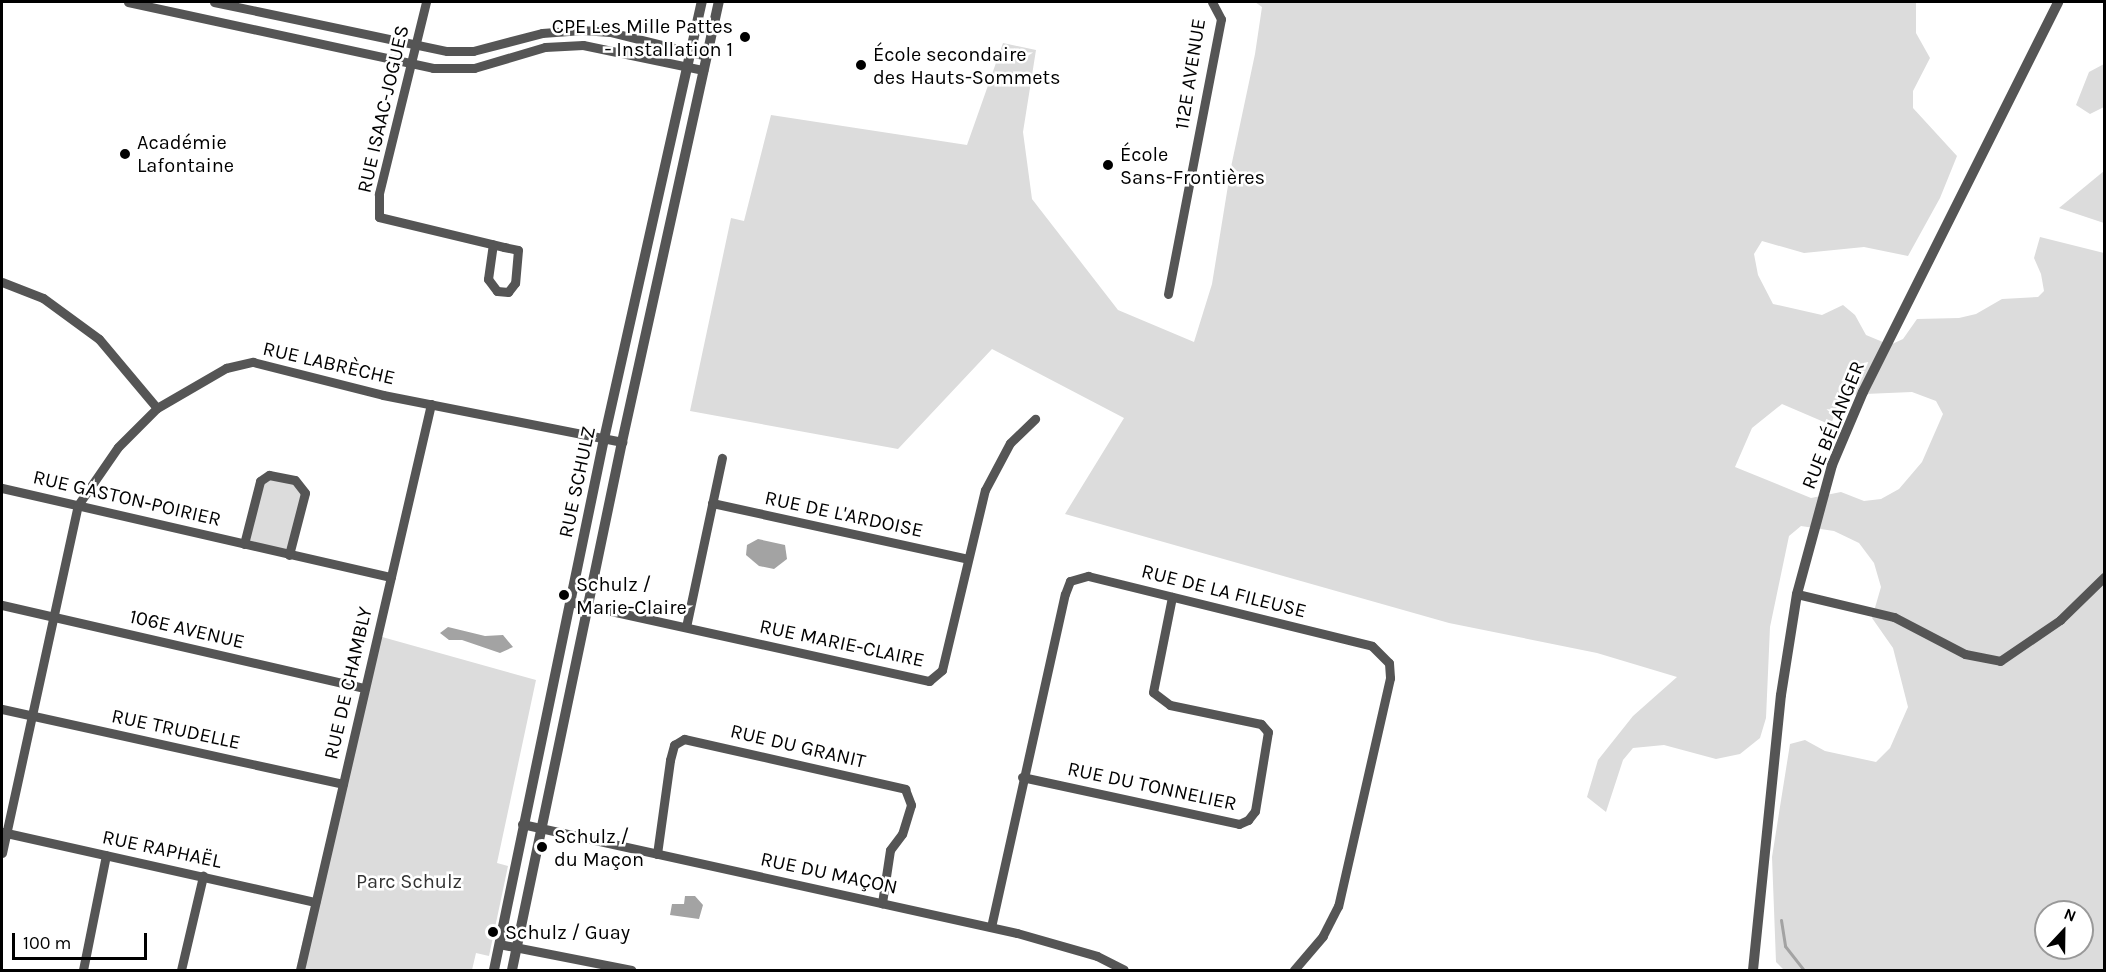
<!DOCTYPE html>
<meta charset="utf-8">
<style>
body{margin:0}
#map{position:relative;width:2106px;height:972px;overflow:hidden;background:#fff;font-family:Karla,sans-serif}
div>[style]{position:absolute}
.green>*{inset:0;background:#dcdcdc}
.water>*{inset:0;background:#a3a3a3}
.stream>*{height:3px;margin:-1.5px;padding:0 1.5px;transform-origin:1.5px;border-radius:1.5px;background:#a3a3a3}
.minor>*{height:9px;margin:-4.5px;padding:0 4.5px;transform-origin:4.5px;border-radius:4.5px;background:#555}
.tertiary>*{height:10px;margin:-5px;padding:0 5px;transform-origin:5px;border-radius:5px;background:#555}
.dots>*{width:16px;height:16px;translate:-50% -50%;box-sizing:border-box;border:3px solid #fff;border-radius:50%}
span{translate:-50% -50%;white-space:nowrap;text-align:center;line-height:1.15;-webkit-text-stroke:5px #fff;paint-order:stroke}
.poi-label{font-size:20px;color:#000}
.right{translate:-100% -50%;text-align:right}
.left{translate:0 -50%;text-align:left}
.street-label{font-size:20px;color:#000}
.park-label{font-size:20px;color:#333}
.frame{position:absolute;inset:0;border:3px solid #000;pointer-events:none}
.north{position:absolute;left:2034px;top:900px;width:60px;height:60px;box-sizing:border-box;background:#fff;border:2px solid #999;border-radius:50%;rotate:22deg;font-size:16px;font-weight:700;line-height:24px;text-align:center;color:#000}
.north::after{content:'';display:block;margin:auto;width:21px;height:27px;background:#000;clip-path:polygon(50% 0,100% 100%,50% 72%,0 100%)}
.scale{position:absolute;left:12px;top:933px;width:135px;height:27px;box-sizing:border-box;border:3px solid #000;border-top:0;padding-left:8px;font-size:18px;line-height:21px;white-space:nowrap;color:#000;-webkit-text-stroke:4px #fff;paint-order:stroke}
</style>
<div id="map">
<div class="green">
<i style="clip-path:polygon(evenodd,1255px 2px,1916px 2px,1916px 33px,1930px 58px,1913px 91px,1913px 108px,1957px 156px,1940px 198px,1908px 256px,1864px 247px,1804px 253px,1762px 241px,1754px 254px,1758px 275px,1773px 304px,1822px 315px,1843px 305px,1855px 315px,1866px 335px,1890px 345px,1903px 339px,1917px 319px,1959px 318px,1976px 314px,2002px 299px,2038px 297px,2044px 291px,2041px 274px,2034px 258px,2040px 237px,2104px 253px,2104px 970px,1784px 970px,1776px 962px,1772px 857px,1790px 744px,1805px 740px,1825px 751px,1876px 762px,1890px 748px,1908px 707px,1893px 648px,1872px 618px,1881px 587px,1874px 563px,1859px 543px,1834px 531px,1801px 526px,1789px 536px,1770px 627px,1766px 718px,1760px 738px,1740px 754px,1716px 759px,1664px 745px,1633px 748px,1623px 760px,1606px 812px,1587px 797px,1598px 760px,1633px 716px,1677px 677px,1597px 653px,1449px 623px,1065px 514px,1124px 418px,992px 349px,898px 449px,690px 411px,731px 218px,744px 221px,771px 115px,967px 145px,1003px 43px,1036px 50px,1023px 132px,1032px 199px,1118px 310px,1194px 342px,1212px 284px,1231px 167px,1255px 54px,1262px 7px,1255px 2px,1912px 392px,1936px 401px,1943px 414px,1922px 462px,1899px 489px,1881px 499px,1864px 501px,1841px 492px,1811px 498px,1735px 467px,1752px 428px,1782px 404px,1831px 425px,1841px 395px,1912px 392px,1255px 2px,2046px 912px,2082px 912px,2082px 948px,2046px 948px,2046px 912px)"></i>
<i style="clip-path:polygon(2104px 64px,2104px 107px,2090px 114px,2076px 105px,2089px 72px)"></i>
<i style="clip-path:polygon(2104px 171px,2104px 223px,2059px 208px)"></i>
<i style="clip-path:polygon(269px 475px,295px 480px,305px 493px,289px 555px,244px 544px,260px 481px)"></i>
<i style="clip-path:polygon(375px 635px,536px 680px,497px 863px,508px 866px,489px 956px,476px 953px,472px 970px,296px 970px)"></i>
</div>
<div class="water">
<i style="clip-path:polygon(758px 539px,785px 545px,787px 559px,774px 569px,759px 566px,746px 555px,747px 545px)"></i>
<i style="clip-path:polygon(448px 627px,485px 636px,503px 635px,513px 647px,500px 653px,462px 640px,449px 640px,440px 633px)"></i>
<i style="clip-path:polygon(685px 896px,695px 896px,703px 905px,699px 919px,670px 915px,672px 904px,684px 904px)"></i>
</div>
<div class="stream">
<i style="left:1781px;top:920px;width:26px;rotate:81deg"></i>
<i style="left:1785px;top:946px;width:31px;rotate:52deg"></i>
</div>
<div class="minor">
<i style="left:128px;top:2px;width:312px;rotate:12.2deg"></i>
<i style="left:433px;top:68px;width:41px"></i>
<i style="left:474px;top:68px;width:74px;rotate:-16.5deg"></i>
<i style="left:545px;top:47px;width:38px;rotate:-3deg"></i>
<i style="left:583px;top:45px;width:123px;rotate:11.8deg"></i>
<i style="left:214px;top:2px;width:238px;rotate:11.9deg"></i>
<i style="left:447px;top:51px;width:26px"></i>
<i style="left:473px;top:51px;width:71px;rotate:-14.6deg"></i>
<i style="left:542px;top:33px;width:40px;rotate:-4.3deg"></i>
<i style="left:582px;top:30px;width:28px;rotate:4deg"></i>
<i style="left:610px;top:32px;width:99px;rotate:14deg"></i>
<i style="left:426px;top:2px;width:198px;rotate:103.8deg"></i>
<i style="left:379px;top:194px;width:23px;rotate:90deg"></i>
<i style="left:379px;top:217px;width:129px;rotate:13.5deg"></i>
<i style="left:504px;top:247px;width:14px;rotate:12deg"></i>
<i style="left:518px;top:250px;width:33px;rotate:95deg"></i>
<i style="left:515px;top:283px;width:11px;rotate:128deg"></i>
<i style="left:508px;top:292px;width:11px;rotate:-175deg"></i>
<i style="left:497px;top:291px;width:15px;rotate:-127deg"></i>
<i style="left:488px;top:279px;width:35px;rotate:-82deg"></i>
<i style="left:2px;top:282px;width:44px;rotate:21.3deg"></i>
<i style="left:43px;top:298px;width:69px;rotate:36.2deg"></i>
<i style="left:99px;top:339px;width:90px;rotate:50deg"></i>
<i style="left:1168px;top:294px;width:280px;rotate:-79.1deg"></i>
<i style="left:1221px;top:19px;width:19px;rotate:-118deg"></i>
<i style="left:2px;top:488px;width:399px;rotate:12.9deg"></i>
<i style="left:712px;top:503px;width:262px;rotate:12.3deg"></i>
<i style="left:244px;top:544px;width:65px;rotate:-75.7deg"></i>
<i style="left:260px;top:481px;width:11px;rotate:-34deg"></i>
<i style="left:269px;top:475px;width:26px;rotate:11deg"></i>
<i style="left:295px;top:480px;width:16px;rotate:52deg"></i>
<i style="left:305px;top:493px;width:64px;rotate:104.5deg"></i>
<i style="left:1797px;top:594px;width:100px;rotate:13.3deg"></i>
<i style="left:1894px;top:617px;width:80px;rotate:27.5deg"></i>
<i style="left:1965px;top:654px;width:36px;rotate:11deg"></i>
<i style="left:2000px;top:661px;width:73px;rotate:-34.3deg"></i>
<i style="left:2060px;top:620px;width:62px;rotate:-44.3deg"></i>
<i style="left:570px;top:602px;width:368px;rotate:12.4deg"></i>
<i style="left:929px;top:681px;width:17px;rotate:-40deg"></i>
<i style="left:942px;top:670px;width:185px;rotate:-76.6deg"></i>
<i style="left:985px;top:490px;width:53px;rotate:-62deg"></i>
<i style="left:1010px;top:443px;width:35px;rotate:-44deg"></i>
<i style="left:2px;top:605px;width:372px;rotate:12.9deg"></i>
<i style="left:686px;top:627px;width:173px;rotate:-78deg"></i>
<i style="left:2px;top:709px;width:349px;rotate:12.4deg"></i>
<i style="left:1022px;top:777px;width:222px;rotate:12.2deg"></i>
<i style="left:1239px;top:824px;width:10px;rotate:-24deg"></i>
<i style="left:1248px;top:820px;width:11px;rotate:-52deg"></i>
<i style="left:1255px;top:811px;width:80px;rotate:-80.7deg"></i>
<i style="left:1268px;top:732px;width:11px;rotate:-131deg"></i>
<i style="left:1261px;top:724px;width:93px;rotate:-168.2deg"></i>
<i style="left:1170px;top:705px;width:21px;rotate:-143deg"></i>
<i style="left:1153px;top:692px;width:97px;rotate:-78.7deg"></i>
<i style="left:522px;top:824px;width:507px;rotate:12.42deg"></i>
<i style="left:1017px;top:933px;width:83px;rotate:16deg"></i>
<i style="left:1097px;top:956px;width:30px;rotate:27deg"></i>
<i style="left:2px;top:832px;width:321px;rotate:12.6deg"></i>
<i style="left:2px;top:853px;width:356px;rotate:-77.7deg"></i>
<i style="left:78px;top:505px;width:70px;rotate:-55.4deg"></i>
<i style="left:118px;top:447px;width:55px;rotate:-45deg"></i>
<i style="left:157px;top:408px;width:80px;rotate:-30.1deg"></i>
<i style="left:226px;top:368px;width:28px;rotate:-13deg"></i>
<i style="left:253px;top:362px;width:134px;rotate:14.2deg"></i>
<i style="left:383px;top:395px;width:244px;rotate:11.1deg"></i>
<i style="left:657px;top:854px;width:95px;rotate:-82.1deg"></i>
<i style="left:670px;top:760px;width:16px;rotate:-75deg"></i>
<i style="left:674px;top:745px;width:12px;rotate:-31deg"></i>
<i style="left:684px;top:739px;width:227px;rotate:12.7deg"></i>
<i style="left:905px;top:789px;width:17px;rotate:69deg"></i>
<i style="left:911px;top:805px;width:30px;rotate:107deg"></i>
<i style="left:902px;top:834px;width:20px;rotate:127deg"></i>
<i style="left:890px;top:850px;width:54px;rotate:98.6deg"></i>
<i style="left:991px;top:927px;width:341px;rotate:-77.5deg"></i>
<i style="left:1065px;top:594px;width:14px;rotate:-69deg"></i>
<i style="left:1070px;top:581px;width:19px;rotate:-16deg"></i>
<i style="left:1088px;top:576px;width:292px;rotate:13.8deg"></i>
<i style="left:1372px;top:646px;width:24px;rotate:45deg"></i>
<i style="left:1389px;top:663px;width:15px;rotate:86deg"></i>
<i style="left:1390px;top:678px;width:234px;rotate:102.8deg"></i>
<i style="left:1338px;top:906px;width:34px;rotate:117deg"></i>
<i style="left:1323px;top:936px;width:45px;rotate:130.5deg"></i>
<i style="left:499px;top:944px;width:135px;rotate:11.1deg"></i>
<i style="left:83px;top:970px;width:117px;rotate:-78.7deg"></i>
<i style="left:181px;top:970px;width:97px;rotate:-76.8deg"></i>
<i style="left:300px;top:970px;width:581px;rotate:-76.97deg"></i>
</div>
<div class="tertiary">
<i style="left:494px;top:970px;width:542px;rotate:-78.3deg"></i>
<i style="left:604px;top:439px;width:448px;rotate:-77.4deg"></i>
<i style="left:512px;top:970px;width:539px;rotate:-78.23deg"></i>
<i style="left:622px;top:442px;width:451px;rotate:-77.6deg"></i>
<i style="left:1753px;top:970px;width:276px;rotate:-84.2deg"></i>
<i style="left:1781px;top:695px;width:102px;rotate:-81deg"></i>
<i style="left:1797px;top:594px;width:134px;rotate:-74.8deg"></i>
<i style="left:1832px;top:465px;width:79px;rotate:-67deg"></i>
<i style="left:1863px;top:392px;width:436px;rotate:-63.4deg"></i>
</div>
<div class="dots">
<i style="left:745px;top:37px;background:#000"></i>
<i style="left:861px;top:65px;background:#000"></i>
<i style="left:125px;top:154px;background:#000"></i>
<i style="left:1108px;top:165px;background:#000"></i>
<i style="left:564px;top:595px;background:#000"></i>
<i style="left:542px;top:847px;background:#000"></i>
<i style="left:493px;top:932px;background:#000"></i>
</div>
<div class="poi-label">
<span class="right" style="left:733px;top:38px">CPE Les Mille Pattes<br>- Installation 1</span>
<span class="left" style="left:873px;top:66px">École secondaire<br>des Hauts-Sommets</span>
<span class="left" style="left:137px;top:154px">Académie<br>Lafontaine</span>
<span class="left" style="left:1120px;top:166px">École<br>Sans-Frontières</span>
<span class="left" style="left:576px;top:596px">Schulz /<br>Marie-Claire</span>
<span class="left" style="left:554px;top:848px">Schulz /<br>du Maçon</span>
<span class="left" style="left:505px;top:932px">Schulz / Guay</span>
</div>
<div class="street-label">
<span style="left:1190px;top:74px;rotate:-81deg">112E AVENUE</span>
<span style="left:383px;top:109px;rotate:-77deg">RUE ISAAC-JOGUES</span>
<span style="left:329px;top:363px;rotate:13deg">RUE LABRÈCHE</span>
<span style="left:1833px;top:425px;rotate:-68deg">RUE BÉLANGER</span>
<span style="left:577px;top:482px;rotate:-78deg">RUE SCHULZ</span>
<span style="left:127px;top:498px;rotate:13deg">RUE GASTON-POIRIER</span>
<span style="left:844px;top:514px;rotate:12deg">RUE DE L'ARDOISE</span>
<span style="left:1224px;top:591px;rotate:14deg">RUE DE LA FILEUSE</span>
<span style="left:187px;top:629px;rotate:13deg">106E AVENUE</span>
<span style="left:842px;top:643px;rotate:12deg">RUE MARIE-CLAIRE</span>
<span style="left:348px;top:683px;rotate:-77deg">RUE DE CHAMBLY</span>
<span style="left:176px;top:729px;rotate:12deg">RUE TRUDELLE</span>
<span style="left:798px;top:746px;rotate:13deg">RUE DU GRANIT</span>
<span style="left:1152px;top:786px;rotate:12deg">RUE DU TONNELIER</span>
<span style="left:162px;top:849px;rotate:12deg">RUE RAPHAËL</span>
<span style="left:829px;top:873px;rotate:12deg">RUE DU MAÇON</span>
</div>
<div class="park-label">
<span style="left:409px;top:881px">Parc Schulz</span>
</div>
<div class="frame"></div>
<div class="north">N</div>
<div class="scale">100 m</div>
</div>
